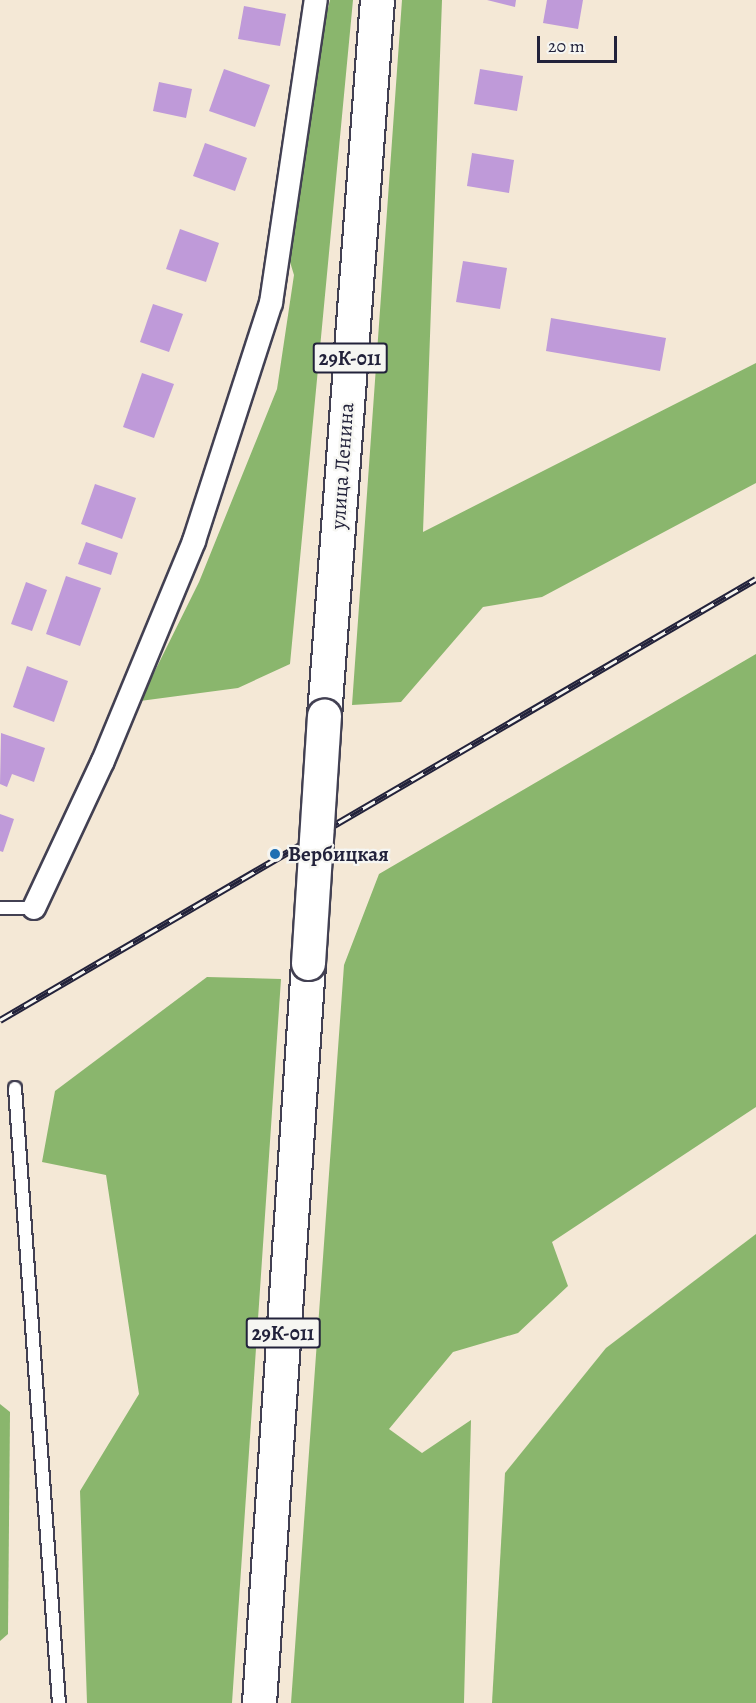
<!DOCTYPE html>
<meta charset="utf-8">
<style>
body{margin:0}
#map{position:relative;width:756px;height:1703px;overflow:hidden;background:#f4e8d6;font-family:Alegreya,serif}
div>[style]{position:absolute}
.forest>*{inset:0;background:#8ab66d}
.building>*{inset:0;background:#bf9ad9}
.roads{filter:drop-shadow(2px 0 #424052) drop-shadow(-2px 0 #424052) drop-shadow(0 2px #424052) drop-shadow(0 -2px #424052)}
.lane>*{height:12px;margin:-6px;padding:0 6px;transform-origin:6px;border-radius:6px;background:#fff}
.street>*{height:22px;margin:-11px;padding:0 11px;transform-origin:11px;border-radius:11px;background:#fff}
.primary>*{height:33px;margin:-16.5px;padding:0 16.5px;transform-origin:16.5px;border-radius:16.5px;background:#fff}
.rail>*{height:7px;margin-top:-3.5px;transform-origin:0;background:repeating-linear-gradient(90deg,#f6f6f2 0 14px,#22223b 0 28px);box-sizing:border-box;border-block:2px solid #22223b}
.bridges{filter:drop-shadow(2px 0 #424052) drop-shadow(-2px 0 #424052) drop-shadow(0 2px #424052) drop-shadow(0 -2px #424052)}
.primary-bridge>*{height:33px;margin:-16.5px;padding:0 16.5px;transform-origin:16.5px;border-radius:16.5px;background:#fff}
.dots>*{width:16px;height:16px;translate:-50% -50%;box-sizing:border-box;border:3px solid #f6f6f2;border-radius:50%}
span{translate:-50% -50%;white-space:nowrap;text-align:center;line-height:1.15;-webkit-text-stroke:4.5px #f6f6f2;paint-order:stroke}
.shield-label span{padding:2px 4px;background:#f6f6f2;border:2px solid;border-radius:4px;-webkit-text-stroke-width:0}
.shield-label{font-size:20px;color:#22223b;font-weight:700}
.street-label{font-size:21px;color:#22223b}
.poi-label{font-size:21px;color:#22223b;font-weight:700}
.left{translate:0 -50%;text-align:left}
.scale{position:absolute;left:537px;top:36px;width:80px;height:27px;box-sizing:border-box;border:3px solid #22223b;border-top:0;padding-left:8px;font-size:18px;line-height:21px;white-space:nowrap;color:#22223b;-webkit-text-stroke:4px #f6f6f2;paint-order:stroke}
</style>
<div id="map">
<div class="forest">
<i style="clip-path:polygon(330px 0,353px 0,290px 664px,238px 688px,140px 701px,199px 582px,277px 389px,294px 275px,276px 216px)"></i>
<i style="clip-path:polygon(402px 0,442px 0,423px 532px,756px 363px,756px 483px,542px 597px,483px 607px,401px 702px,352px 705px)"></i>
<i style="clip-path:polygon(756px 654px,756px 1107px,552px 1242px,568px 1286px,518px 1333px,453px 1352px,389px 1429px,422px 1453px,471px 1420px,464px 1703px,291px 1703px,344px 965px,379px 874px)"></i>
<i style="clip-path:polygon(207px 977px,281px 979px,232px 1703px,87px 1703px,80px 1491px,139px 1394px,106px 1175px,42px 1162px,55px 1091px)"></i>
<i style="clip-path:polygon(756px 1234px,756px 1703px,492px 1703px,505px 1473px,606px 1348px)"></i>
<i style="clip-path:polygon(0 1404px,10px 1412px,8px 1634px,0 1641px)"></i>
</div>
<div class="building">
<i style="clip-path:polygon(487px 0,516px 0,515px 7px)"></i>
<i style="clip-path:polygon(547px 0,583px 0,578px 29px,543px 23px)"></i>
<i style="clip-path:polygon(244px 6px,286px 14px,280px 46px,238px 39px)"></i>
<i style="clip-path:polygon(224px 69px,270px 85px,255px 127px,209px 111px)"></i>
<i style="clip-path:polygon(480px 69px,523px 76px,517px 111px,474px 104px)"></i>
<i style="clip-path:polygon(159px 82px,192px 89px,186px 118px,153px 111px)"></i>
<i style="clip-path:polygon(205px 143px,247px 158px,235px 191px,193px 176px)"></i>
<i style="clip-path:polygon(472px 153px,514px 160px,509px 193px,467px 186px)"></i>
<i style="clip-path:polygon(180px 229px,219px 243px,206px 282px,166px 269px)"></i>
<i style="clip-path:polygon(463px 261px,507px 268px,500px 309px,456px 302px)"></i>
<i style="clip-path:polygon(153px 304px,183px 314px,169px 352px,140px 342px)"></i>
<i style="clip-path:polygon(551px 318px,666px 338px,660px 371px,546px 351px)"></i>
<i style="clip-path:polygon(142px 373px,174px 384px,154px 438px,123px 427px)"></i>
<i style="clip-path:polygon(95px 484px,136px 498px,122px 539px,81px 524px)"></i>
<i style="clip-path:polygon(86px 542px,118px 553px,111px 575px,78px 564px)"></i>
<i style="clip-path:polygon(66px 576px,101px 588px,80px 646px,46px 634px)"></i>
<i style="clip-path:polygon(26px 582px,47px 590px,32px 631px,11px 624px)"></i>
<i style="clip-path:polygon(27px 666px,68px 681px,54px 722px,13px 707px)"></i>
<i style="clip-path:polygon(1px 733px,45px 748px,34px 782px,12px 774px,7px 787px,0 784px)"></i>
<i style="clip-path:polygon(0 814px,14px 819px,3px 852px,0 851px)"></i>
</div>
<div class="roads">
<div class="lane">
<i style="left:0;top:908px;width:34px"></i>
<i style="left:15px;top:1088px;width:617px;rotate:85.91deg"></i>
</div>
<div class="street">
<i style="left:34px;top:908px;width:162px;rotate:-64.9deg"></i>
<i style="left:103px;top:761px;width:238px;rotate:-67.5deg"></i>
<i style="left:194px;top:541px;width:250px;rotate:-72.1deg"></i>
<i style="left:271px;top:303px;width:306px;rotate:-81.6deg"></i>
</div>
<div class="primary">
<i style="left:324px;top:716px;width:718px;rotate:-85.77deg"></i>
<i style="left:259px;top:1703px;width:742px;rotate:-86.21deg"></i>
</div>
</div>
<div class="rail">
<i style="left:0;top:1020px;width:875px;rotate:-30.26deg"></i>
</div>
<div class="bridges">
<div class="primary-bridge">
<i style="left:308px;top:963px;width:248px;rotate:-86.3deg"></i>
</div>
</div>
<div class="dots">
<i style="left:275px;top:854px;background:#1f6fb2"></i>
</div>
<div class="shield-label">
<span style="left:350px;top:358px">29К-011</span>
<span style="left:283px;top:1333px">29К-011</span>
</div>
<div class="street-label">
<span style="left:342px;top:466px;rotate:-86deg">улица Ленина</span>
</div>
<div class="poi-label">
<span class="left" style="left:288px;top:854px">Вербицкая</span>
</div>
<div class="scale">20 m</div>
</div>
